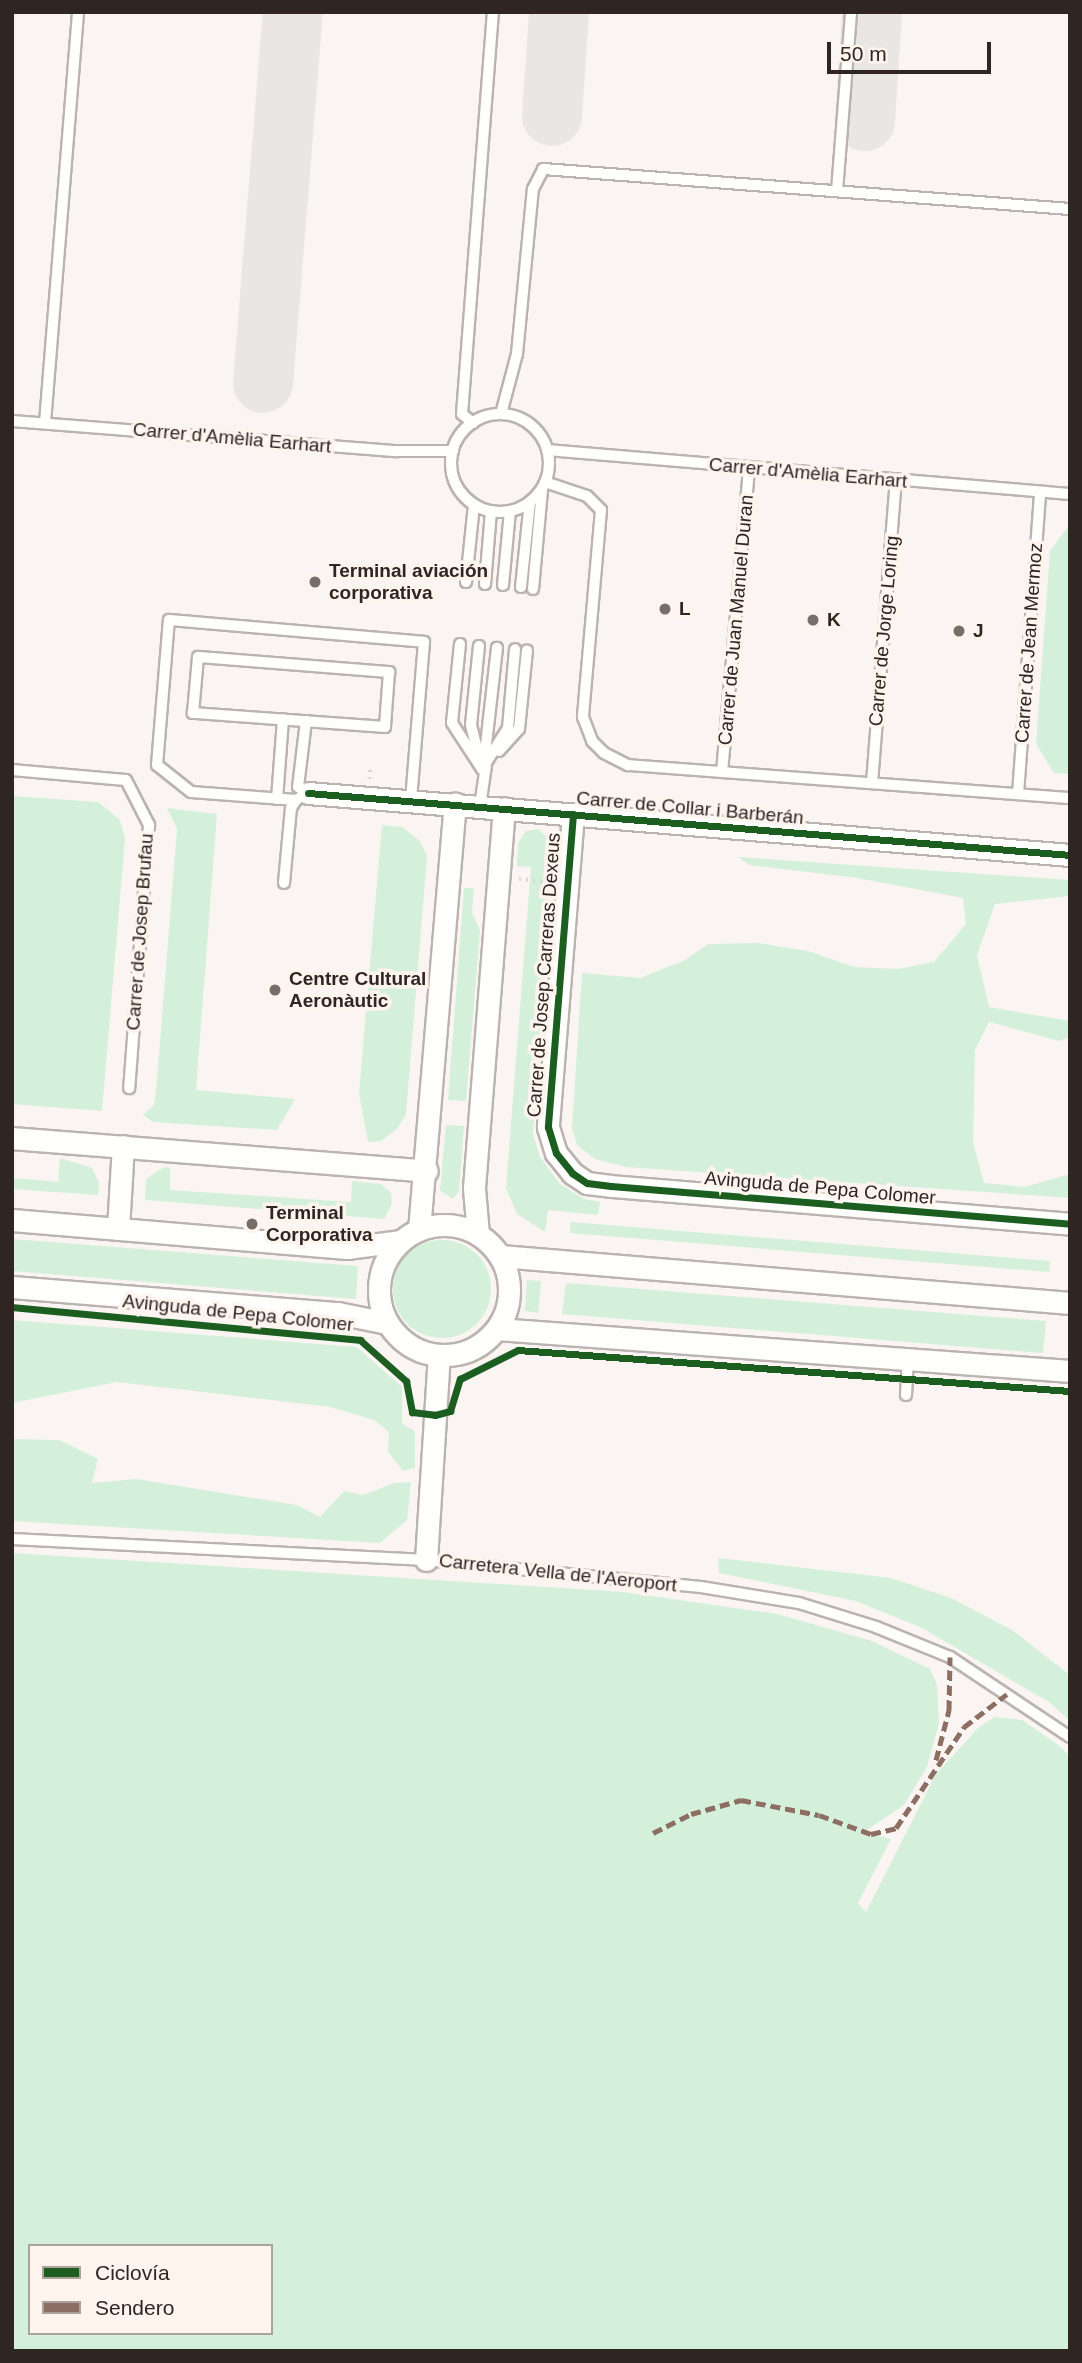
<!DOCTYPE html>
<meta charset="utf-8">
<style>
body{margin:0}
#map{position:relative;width:1082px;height:2363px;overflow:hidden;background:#faf5f2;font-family:Arial,sans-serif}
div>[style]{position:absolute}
.green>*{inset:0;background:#d4f0da}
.round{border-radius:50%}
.taxiway>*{height:60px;margin:-30px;padding:0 30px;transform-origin:30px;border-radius:30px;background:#eae6e4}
.path>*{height:3.5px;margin-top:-1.75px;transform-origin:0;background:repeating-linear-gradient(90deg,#d7d6d4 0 2px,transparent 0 7px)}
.roads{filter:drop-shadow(2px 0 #bab3af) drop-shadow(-2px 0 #bab3af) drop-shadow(0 2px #bab3af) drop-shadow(0 -2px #bab3af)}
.service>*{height:10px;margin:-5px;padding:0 5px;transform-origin:5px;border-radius:5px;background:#fefefd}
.service>.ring{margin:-5px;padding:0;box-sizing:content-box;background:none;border:10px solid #fefefd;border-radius:50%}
.minor>*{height:21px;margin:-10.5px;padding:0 10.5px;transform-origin:10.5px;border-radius:10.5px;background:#fefefd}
.minor>.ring{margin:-10.5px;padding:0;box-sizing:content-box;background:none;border:21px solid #fefefd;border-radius:50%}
.quiet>*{height:5px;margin-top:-2.5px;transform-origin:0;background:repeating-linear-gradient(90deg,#8d6e63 0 10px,transparent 0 15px)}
.cycleway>*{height:7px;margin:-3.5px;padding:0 3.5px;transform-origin:3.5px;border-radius:3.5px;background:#1b5e20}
.dots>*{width:19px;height:19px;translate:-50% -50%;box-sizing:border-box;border:4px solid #fef4ee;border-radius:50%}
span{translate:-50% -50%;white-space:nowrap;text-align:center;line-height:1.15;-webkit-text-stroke:7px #fef4ee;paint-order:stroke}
.street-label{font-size:19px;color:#302621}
.poi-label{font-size:19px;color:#302621;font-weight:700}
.left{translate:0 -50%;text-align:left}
.frame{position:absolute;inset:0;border:14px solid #302621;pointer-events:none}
.legend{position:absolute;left:28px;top:2244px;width:245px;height:91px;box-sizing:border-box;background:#fef4ee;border:2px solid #aca29c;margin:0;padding:9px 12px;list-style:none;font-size:21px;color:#302621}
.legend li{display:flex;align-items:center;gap:14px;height:35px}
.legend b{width:35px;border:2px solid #aca29c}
.scale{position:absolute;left:827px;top:42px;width:164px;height:32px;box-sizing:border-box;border:4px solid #302621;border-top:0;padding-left:9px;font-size:21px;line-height:24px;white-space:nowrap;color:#302621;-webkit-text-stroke:5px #fef4ee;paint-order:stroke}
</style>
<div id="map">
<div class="green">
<i style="clip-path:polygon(1070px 524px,1070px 774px,1054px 773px,1036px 744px,1050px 551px)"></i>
<i style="clip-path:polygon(12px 796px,98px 802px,120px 820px,125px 839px,102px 1111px,12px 1104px)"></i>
<i style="clip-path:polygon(167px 808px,217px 814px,196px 1090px,295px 1099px,277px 1130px,153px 1122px,143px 1115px,154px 1105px,156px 1092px,177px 829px)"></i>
<i style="clip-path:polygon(382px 825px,402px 827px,420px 841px,427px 856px,406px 1114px,397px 1129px,381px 1141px,368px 1142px,359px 1093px)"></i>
<i style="clip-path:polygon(538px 829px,555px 845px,533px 1134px,540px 1157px,560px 1184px,584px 1199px,600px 1202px,598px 1215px,548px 1210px,545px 1232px,517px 1214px,506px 1188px,531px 867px,517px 866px,518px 843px,526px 831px)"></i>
<i style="clip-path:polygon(738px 857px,1070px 880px,1070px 896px,995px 904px,977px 955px,989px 1007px,1070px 1021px,1070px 1037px,1059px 1041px,989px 1022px,975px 1050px,973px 1142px,984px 1183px,1025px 1187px,1070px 1174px,1070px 1198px,626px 1167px,595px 1159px,577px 1145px,572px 1128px,582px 973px,640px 978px,685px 960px,708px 944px,758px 943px,808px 951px,854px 967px,898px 969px,934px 962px,966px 924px,963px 898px,857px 878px,749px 865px)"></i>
<i style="clip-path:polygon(464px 888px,474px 888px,472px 912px,480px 931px,466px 1101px,448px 1100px)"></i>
<i style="clip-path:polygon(446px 1125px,464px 1126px,459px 1191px,453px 1199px,440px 1191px)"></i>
<i style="clip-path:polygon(60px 1158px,92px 1168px,99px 1183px,98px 1195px,12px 1189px,12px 1178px,58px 1182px)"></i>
<i style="clip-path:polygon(164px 1167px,170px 1168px,170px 1190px,351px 1202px,352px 1181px,381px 1184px,391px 1193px,392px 1204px,384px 1219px,145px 1200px,146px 1179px)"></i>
<i style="clip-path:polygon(571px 1222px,1050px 1261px,1049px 1272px,570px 1233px)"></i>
<i style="clip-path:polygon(12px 1239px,358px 1266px,356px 1299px,12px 1271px)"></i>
<i class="round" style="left:393px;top:1240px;width:98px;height:98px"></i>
<i style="clip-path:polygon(527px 1280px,541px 1281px,538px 1313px,525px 1311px)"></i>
<i style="clip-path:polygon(566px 1283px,1046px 1321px,1043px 1353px,562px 1314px)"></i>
<i style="clip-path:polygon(12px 1320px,357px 1347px,402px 1387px,402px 1424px,415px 1431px,415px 1468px,403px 1471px,388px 1452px,389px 1432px,374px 1420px,330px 1407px,117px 1382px,12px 1403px)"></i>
<i style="clip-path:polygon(12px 1439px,59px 1440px,98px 1459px,92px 1483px,136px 1479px,297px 1505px,320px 1517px,344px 1491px,363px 1495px,394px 1483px,411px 1482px,407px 1520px,380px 1543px,12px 1521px)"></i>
<i style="clip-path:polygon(evenodd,12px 1553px,624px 1592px,777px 1614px,872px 1641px,930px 1669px,937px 1685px,939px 1723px,927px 1767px,904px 1805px,864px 1832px,891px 1839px,858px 1903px,866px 1912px,936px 1774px,979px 1727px,995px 1717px,1022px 1720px,1060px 1746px,1070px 1757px,1070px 2351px,12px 2351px,12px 1553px,30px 2246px,271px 2246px,271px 2333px,30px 2333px,30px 2246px)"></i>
<i style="clip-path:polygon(718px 1558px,891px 1578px,951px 1598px,1012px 1630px,1070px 1675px,1070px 1721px,1049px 1702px,922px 1628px,856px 1601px,719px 1573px)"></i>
</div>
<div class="taxiway">
<i style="left:552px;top:116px;width:104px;rotate:-86.1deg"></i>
<i style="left:865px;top:121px;width:109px;rotate:-86.3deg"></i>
<i style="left:263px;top:383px;width:372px;rotate:-85.4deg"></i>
</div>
<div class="path">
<i style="left:369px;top:779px;width:9px;rotate:-84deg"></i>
<i style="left:519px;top:879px;width:27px;rotate:6deg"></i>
</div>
<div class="roads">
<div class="service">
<i style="left:837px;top:191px;width:180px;rotate:-85.5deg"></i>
<i style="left:501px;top:414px;width:62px;rotate:-75.1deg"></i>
<i style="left:517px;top:354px;width:166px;rotate:-84.5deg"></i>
<i style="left:533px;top:189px;width:22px;rotate:-63deg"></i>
<i style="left:543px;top:169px;width:529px;rotate:4.34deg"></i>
<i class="ring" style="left:451px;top:414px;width:88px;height:88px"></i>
<i style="left:12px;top:421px;width:386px;rotate:4.5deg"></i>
<i style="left:397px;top:451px;width:56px"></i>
<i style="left:45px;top:423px;width:412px;rotate:-85.4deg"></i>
<i style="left:473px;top:423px;width:14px;rotate:-141deg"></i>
<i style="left:462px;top:414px;width:403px;rotate:-85.6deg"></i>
<i style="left:547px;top:450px;width:525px;rotate:4.81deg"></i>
<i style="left:545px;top:482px;width:44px;rotate:18.4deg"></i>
<i style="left:587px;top:496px;width:20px;rotate:45deg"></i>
<i style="left:601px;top:510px;width:208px;rotate:95deg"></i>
<i style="left:583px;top:717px;width:26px;rotate:69deg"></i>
<i style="left:592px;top:741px;width:17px;rotate:45deg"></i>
<i style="left:604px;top:753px;width:27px;rotate:27deg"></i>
<i style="left:628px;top:765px;width:443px;rotate:4.3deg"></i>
<i style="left:466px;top:582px;width:78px;rotate:-84.1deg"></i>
<i style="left:485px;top:584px;width:73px;rotate:-85.3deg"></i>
<i style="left:503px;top:585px;width:74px;rotate:-84.6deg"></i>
<i style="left:521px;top:587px;width:85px;rotate:-84deg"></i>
<i style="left:533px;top:589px;width:99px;rotate:-84.8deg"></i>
<i style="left:460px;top:644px;width:79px;rotate:95.8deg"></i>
<i style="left:452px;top:723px;width:55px;rotate:56.9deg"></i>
<i style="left:482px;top:769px;width:49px;rotate:-57.6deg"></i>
<i style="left:508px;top:728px;width:79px;rotate:-84.9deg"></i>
<i style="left:479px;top:646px;width:79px;rotate:95.8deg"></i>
<i style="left:471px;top:725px;width:36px;rotate:76deg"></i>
<i style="left:198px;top:657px;width:192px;rotate:4.5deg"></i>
<i style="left:389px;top:672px;width:55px;rotate:94.2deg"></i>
<i style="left:385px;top:727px;width:193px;rotate:-175.8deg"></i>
<i style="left:193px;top:713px;width:56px;rotate:-84.9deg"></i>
<i style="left:306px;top:721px;width:66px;rotate:96.9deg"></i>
<i style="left:298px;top:787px;width:12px;rotate:31deg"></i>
<i style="left:308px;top:793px;width:14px;rotate:150deg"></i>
<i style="left:296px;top:800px;width:105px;rotate:-175.6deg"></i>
<i style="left:191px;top:792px;width:43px;rotate:-141.5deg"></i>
<i style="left:157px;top:765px;width:145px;rotate:-85.3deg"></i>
<i style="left:169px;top:620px;width:256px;rotate:4.9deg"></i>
<i style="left:424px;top:642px;width:160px;rotate:94.7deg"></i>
<i style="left:499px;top:751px;width:30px;rotate:-48deg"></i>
<i style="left:519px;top:729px;width:79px;rotate:-84.2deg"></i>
<i style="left:484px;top:762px;width:115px;rotate:-83.5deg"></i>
<i style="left:12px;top:770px;width:114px;rotate:5deg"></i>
<i style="left:126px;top:780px;width:51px;rotate:62.9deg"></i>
<i style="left:149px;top:825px;width:264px;rotate:94.3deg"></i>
<i style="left:722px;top:772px;width:305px;rotate:-84.9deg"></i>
<i style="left:872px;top:783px;width:304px;rotate:-85.5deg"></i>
<i style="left:1018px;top:794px;width:303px;rotate:-85.8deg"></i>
<i style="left:277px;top:799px;width:80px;rotate:-85.7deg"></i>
<i style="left:480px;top:806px;width:40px;rotate:-81.5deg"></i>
<i style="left:284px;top:883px;width:75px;rotate:-84.7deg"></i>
<i style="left:291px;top:808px;width:9px;rotate:-58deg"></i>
<i style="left:906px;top:1395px;width:35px;rotate:-87deg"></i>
<i style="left:12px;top:1539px;width:415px;rotate:2.9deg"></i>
<i style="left:426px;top:1560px;width:276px;rotate:5.6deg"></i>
<i style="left:701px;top:1587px;width:99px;rotate:9.3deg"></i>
<i style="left:799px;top:1603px;width:81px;rotate:17.3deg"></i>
<i style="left:876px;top:1627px;width:80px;rotate:22.1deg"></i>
<i style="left:950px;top:1657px;width:144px;rotate:33.7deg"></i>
</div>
<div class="minor">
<i style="left:308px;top:793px;width:765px;rotate:4.65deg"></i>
<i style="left:573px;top:814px;width:314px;rotate:94.6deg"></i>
<i style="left:548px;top:1127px;width:27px;rotate:73deg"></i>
<i style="left:556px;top:1153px;width:26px;rotate:51deg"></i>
<i style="left:572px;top:1173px;width:18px;rotate:34deg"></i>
<i style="left:587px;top:1183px;width:24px;rotate:7deg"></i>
<i style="left:611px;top:1186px;width:461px;rotate:4.7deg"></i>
<i style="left:12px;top:1138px;width:416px;rotate:4.5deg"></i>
<i style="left:12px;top:1220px;width:336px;rotate:4.8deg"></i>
<i style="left:347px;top:1248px;width:53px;rotate:-7.5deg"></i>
<i class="ring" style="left:379px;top:1225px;width:109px;height:109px"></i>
<i style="left:118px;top:1229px;width:83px;rotate:-86.6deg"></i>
<i style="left:419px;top:1230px;width:428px;rotate:-85.2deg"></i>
<i style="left:478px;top:1234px;width:46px;rotate:-95deg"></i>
<i style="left:474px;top:1188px;width:381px;rotate:-85.5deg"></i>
<i style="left:500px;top:1256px;width:572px;rotate:4.71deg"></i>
<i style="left:12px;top:1287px;width:327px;rotate:4.6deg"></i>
<i style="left:338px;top:1313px;width:50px;rotate:11.5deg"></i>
<i style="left:497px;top:1329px;width:575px;rotate:4.19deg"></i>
<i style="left:426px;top:1560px;width:205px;rotate:-86.4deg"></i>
</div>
</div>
<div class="quiet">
<i style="left:936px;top:1760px;width:52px;rotate:-75.4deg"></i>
<i style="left:949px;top:1710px;width:53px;rotate:-88.9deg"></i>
<i style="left:653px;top:1833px;width:42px;rotate:-26.6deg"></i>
<i style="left:691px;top:1814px;width:52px;rotate:-15.6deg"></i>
<i style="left:741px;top:1800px;width:79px;rotate:10.9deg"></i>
<i style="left:819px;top:1815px;width:55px;rotate:20.1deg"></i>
<i style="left:871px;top:1834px;width:26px;rotate:-13deg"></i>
<i style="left:896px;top:1828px;width:122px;rotate:-56deg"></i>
<i style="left:964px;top:1727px;width:54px;rotate:-37.5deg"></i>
</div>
<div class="cycleway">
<i style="left:308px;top:793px;width:765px;rotate:4.65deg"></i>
<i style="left:573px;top:814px;width:314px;rotate:94.6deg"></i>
<i style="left:548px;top:1127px;width:27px;rotate:73deg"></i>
<i style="left:556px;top:1153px;width:26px;rotate:51deg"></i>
<i style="left:572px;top:1173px;width:18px;rotate:34deg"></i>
<i style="left:587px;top:1183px;width:24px;rotate:7deg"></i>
<i style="left:611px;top:1186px;width:461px;rotate:4.7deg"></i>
<i style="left:12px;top:1307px;width:350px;rotate:5.4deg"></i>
<i style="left:360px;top:1340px;width:62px;rotate:41.7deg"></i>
<i style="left:406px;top:1381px;width:32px;rotate:79deg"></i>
<i style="left:412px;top:1412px;width:23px;rotate:7deg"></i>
<i style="left:435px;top:1415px;width:16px;rotate:-15deg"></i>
<i style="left:450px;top:1411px;width:34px;rotate:-73deg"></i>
<i style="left:460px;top:1379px;width:65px;rotate:-26.6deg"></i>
<i style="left:518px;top:1350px;width:554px;rotate:4.25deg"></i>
</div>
<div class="dots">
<i style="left:315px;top:582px;background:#776e6a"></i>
<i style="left:665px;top:609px;background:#776e6a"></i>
<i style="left:813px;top:620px;background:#776e6a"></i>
<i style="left:959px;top:631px;background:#776e6a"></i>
<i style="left:275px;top:990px;background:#776e6a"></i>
<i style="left:252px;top:1224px;background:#776e6a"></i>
</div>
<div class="street-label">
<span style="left:232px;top:438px;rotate:5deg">Carrer d'Amèlia Earhart</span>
<span style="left:808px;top:473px;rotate:5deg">Carrer d'Amèlia Earhart</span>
<span style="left:736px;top:620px;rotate:-85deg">Carrer de Juan Manuel Duran</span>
<span style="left:884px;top:631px;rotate:-85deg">Carrer de Jorge Loring</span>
<span style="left:1029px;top:643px;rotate:-86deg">Carrer de Jean Mermoz</span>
<span style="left:690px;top:808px;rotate:5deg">Carrer de Collar i Barberán</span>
<span style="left:140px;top:932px;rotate:-86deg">Carrer de Josep Brufau</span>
<span style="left:544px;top:975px;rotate:-86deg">Carrer de Josep Carreras Dexeus</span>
<span style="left:820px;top:1188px;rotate:5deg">Avinguda de Pepa Colomer</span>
<span style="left:238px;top:1313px;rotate:6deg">Avinguda de Pepa Colomer</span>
<span style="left:558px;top:1573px;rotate:6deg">Carretera Vella de l'Aeroport</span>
</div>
<div class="poi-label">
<span class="left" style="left:329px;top:582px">Terminal aviación<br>corporativa</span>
<span class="left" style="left:679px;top:609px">L</span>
<span class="left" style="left:827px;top:620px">K</span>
<span class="left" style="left:973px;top:631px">J</span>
<span class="left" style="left:289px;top:990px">Centre Cultural<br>Aeronàutic</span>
<span class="left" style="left:266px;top:1224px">Terminal<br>Corporativa</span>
</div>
<div class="frame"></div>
<ul class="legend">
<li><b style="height:9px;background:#1b5e20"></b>Ciclovía</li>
<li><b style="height:9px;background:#8d6e63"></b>Sendero</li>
</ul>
<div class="scale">50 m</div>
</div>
